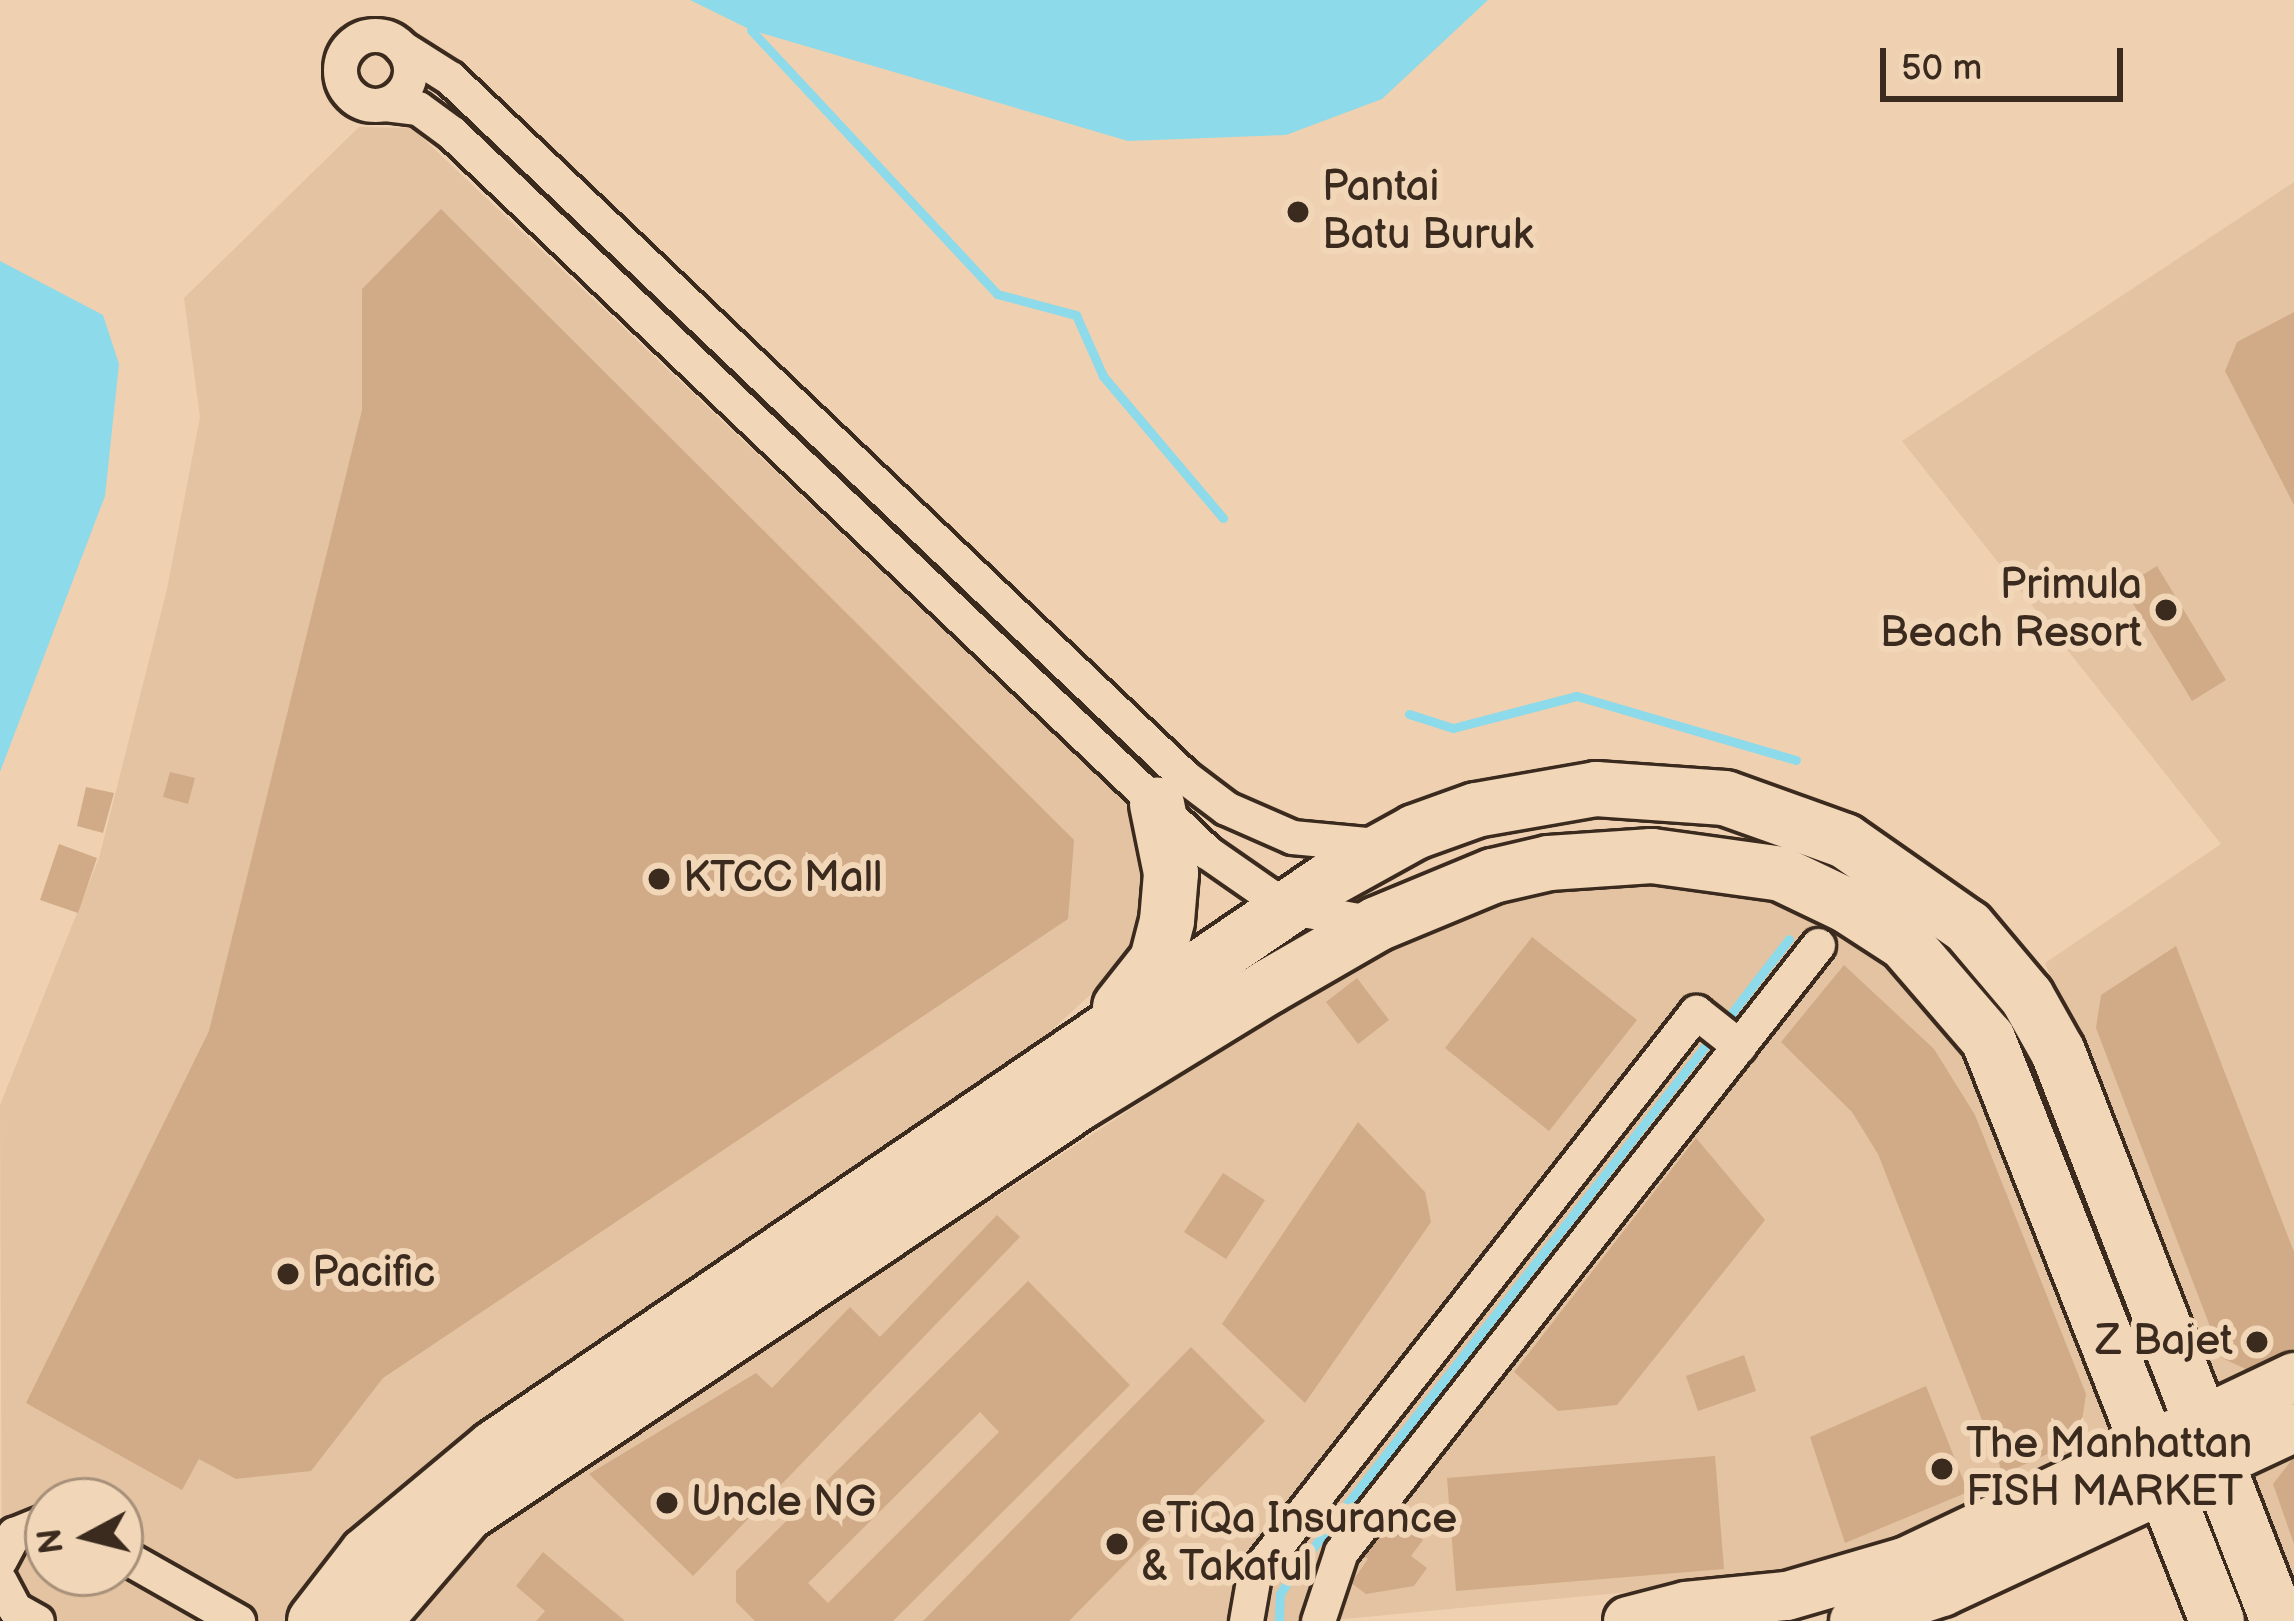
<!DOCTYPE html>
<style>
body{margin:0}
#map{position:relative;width:2294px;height:1621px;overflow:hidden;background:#efd1b1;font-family:"Balsamiq Sans",sans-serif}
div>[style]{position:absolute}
.built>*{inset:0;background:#e3c3a1}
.water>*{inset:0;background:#8cdaea}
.stream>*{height:9px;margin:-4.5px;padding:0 4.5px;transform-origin:4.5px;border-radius:4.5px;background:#8cdaea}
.building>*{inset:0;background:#d1ab87}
.roads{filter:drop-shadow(3px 0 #3b2a1e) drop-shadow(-3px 0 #3b2a1e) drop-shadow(0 3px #3b2a1e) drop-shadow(0 -3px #3b2a1e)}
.street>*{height:33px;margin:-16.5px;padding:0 16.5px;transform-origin:16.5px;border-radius:16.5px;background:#f1d6b8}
.street>.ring{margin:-16.5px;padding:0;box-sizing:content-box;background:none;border:33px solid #f1d6b8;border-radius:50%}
.secondary>*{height:48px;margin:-24px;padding:0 24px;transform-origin:24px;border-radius:24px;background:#f1d6b8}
.primary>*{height:54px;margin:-27px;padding:0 27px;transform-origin:27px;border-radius:27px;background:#f1d6b8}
.dots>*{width:33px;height:33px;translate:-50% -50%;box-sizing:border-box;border:6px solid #f1d6b8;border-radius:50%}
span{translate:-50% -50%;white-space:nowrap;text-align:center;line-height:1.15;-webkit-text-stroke:12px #f1d6b8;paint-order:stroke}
.poi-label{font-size:42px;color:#3b2a1e}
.left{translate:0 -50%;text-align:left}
.right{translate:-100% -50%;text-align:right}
.north{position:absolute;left:24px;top:1477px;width:120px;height:120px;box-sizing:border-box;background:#f1d6b8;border:3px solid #a8917a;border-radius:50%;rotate:263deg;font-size:33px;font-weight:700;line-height:48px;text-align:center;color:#3b2a1e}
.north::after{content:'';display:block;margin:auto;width:42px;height:54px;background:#3b2a1e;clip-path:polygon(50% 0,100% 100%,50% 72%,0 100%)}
.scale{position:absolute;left:1880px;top:48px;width:243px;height:54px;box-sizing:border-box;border:6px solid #3b2a1e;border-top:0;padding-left:15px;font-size:36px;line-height:42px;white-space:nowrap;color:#3b2a1e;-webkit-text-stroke:9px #f1d6b8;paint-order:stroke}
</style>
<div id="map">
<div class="built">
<i style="clip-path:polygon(evenodd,359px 127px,412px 128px,1132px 808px,1155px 849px,1144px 927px,1123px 965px,1044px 1037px,422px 1468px,360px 1527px,288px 1621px,2px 1621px,0 1105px,99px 858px,167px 589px,200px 417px,184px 298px,359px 127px,48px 1501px,120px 1501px,120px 1573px,48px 1573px,48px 1501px)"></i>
<i style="clip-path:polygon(2294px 182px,2294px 1611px,2045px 963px,2221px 844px,1902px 441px)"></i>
<i style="clip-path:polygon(1578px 875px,1758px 888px,1880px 951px,1975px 1065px,2115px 1414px,2116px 1440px,1863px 1561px,1808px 1575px,1323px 1621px,398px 1621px,475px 1538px,1429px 914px)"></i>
</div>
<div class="water">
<i style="clip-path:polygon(690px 0,1488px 0,1382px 99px,1286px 135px,1128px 141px,751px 30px)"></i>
<i style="clip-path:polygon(0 261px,103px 315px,119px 364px,105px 496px,0 772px)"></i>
</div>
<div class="stream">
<i style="left:751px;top:30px;width:361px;rotate:47deg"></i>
<i style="left:997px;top:294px;width:82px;rotate:14.9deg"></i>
<i style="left:1076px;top:315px;width:67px;rotate:66.1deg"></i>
<i style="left:1103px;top:376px;width:186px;rotate:49.8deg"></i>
<i style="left:1409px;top:714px;width:46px;rotate:17.7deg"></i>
<i style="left:1453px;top:728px;width:128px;rotate:-14.5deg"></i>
<i style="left:1577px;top:696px;width:228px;rotate:16.3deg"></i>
<i style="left:1724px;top:1023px;width:106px;rotate:-52.3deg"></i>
<i style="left:1279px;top:1621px;width:27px;rotate:-88deg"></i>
<i style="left:1280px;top:1594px;width:26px;rotate:-58deg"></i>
<i style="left:1294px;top:1572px;width:680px;rotate:-51.98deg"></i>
</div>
<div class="building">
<i style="clip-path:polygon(441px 209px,1074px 840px,1068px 919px,383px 1378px,311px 1471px,236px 1479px,199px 1459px,182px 1490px,26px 1403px,209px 1031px,362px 410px,362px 289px)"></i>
<i style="clip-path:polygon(2294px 312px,2294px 505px,2225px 371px,2237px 342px)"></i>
<i style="clip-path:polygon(2157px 566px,2226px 680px,2192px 701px,2123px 587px)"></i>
<i style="clip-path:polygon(170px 772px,195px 778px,188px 804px,163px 797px)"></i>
<i style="clip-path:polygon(86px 787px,114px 793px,103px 833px,77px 826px)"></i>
<i style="clip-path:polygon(59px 844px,97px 858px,78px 913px,40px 900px)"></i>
<i style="clip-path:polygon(1532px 937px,1637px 1020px,1549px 1131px,1445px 1048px)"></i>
<i style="clip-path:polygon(2176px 946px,2294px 1252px,2294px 1349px,2252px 1372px,2222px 1358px,2096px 1028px,2101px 995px)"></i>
<i style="clip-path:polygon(1844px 965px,1934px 1049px,1975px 1115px,2086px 1394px,2079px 1440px,2003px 1474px,1878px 1154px,1852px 1112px,1781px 1042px)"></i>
<i style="clip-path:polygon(1357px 978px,1389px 1020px,1358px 1044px,1326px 1002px)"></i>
<i style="clip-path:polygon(1358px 1122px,1425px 1192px,1431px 1222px,1305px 1403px,1222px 1324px)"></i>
<i style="clip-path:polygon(1696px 1138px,1765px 1220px,1617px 1405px,1558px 1411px,1514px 1372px)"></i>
<i style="clip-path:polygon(1223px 1173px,1265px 1200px,1226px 1259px,1184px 1232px)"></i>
<i style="clip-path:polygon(997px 1215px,1020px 1237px,693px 1576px,589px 1474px,756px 1373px,772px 1388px,850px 1307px,880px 1337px)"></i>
<i style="clip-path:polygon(evenodd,1028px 1281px,1130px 1385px,893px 1621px,755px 1621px,736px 1602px,736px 1571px,1028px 1281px,980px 1412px,999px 1432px,828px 1603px,808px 1583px,980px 1412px)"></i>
<i style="clip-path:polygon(1191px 1347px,1265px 1421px,1241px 1446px,1069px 1621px,923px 1621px)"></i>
<i style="clip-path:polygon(1744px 1355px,1756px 1391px,1698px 1411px,1686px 1376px)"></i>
<i style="clip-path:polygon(1926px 1386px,1968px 1492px,1845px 1543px,1810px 1437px)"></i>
<i style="clip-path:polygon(1715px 1456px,1724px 1569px,1456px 1591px,1447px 1478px)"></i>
<i style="clip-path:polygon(2294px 1457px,2294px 1544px,2273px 1484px)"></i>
<i style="clip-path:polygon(1389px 1514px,1423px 1540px,1411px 1556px,1427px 1568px,1414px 1586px,1366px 1594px,1351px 1583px,1368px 1559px,1360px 1553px)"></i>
<i style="clip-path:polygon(543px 1552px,625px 1621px,536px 1621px,545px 1611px,516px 1586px)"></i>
</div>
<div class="roads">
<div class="street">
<i class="ring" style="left:340px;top:35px;width:37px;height:37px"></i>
<i style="left:401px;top:47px;width:58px;rotate:32.3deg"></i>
<i style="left:450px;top:78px;width:1014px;rotate:43.56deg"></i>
<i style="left:1185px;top:777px;width:51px;rotate:37.1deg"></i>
<i style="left:1226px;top:808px;width:72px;rotate:23.7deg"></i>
<i style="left:1292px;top:837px;width:85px;rotate:5.4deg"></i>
<i style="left:385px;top:104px;width:33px;rotate:7deg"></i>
<i style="left:418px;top:108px;width:42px;rotate:36.3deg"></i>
<i style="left:452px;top:133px;width:1043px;rotate:43.6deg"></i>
<i style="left:1207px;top:852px;width:96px;rotate:34.8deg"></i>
<i style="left:1286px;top:907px;width:90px;rotate:10.2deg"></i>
<i style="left:120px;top:1554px;width:136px;rotate:29.6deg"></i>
<i style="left:0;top:1560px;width:30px;rotate:-62deg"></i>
<i style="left:14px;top:1534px;width:37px;rotate:-22deg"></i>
<i style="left:0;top:1581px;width:32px;rotate:62deg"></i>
<i style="left:15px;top:1609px;width:25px;rotate:29deg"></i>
<i style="left:1246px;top:1621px;width:47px;rotate:-80.1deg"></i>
<i style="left:1254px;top:1575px;width:716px;rotate:-51.87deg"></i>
<i style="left:1696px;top:1012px;width:55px;rotate:38.3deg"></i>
<i style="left:1318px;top:1621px;width:73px;rotate:-71.6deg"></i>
<i style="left:1341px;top:1552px;width:772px;rotate:-51.84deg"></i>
</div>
<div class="secondary">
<i style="left:1628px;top:1621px;width:60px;rotate:-14.5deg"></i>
<i style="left:1686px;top:1606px;width:101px;rotate:-5.7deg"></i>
<i style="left:1787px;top:1596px;width:125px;rotate:-16.3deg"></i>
<i style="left:1907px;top:1561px;width:429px;rotate:-25.4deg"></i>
<i style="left:1854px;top:1621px;width:93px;rotate:-18.2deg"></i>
<i style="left:1942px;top:1592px;width:388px;rotate:-25deg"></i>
</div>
<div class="primary">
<i style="left:1120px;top:1007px;width:60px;rotate:-51.8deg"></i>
<i style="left:1157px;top:960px;width:40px;rotate:-75.6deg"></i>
<i style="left:1167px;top:921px;width:48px;rotate:-85.2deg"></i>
<i style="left:1171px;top:873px;width:70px;rotate:-101.5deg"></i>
<i style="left:315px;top:1621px;width:85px;rotate:-52.2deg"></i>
<i style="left:367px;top:1554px;width:165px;rotate:-39.8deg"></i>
<i style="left:494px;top:1448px;width:1011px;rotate:-34.24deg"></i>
<i style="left:1330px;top:879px;width:97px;rotate:-28.9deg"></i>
<i style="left:1415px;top:832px;width:65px;rotate:-19.8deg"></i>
<i style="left:1476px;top:810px;width:122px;rotate:-9.9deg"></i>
<i style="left:1596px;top:789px;width:129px;rotate:4deg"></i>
<i style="left:1725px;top:798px;width:127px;rotate:19.7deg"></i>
<i style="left:1845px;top:841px;width:150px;rotate:35deg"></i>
<i style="left:1968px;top:927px;width:92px;rotate:49.9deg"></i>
<i style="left:2027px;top:997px;width:63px;rotate:60.6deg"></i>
<i style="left:2058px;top:1052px;width:610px;rotate:68.86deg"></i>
<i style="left:374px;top:1621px;width:141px;rotate:-49.3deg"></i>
<i style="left:466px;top:1514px;width:742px;rotate:-33.84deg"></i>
<i style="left:1082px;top:1101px;width:218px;rotate:-31.5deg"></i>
<i style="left:1268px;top:987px;width:126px;rotate:-30deg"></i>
<i style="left:1377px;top:924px;width:126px;rotate:-22.5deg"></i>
<i style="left:1493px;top:876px;width:57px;rotate:-13.1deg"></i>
<i style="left:1549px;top:863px;width:103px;rotate:-3.9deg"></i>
<i style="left:1652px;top:856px;width:130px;rotate:7.9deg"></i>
<i style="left:1781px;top:874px;width:74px;rotate:25.5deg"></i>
<i style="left:1848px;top:906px;width:68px;rotate:33deg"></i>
<i style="left:1905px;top:943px;width:127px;rotate:49.2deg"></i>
<i style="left:1988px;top:1039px;width:625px;rotate:68.52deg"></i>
</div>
</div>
<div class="dots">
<i style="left:1298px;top:212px;background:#3b2a1e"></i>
<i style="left:2166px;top:610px;background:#3b2a1e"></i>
<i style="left:659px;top:879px;background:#3b2a1e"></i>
<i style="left:288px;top:1274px;background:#3b2a1e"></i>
<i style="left:2257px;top:1342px;background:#3b2a1e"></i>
<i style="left:1942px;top:1469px;background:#3b2a1e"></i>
<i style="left:667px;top:1503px;background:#3b2a1e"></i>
<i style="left:1117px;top:1544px;background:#3b2a1e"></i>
</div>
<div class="poi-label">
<span class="left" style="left:1322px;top:212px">Pantai<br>Batu Buruk</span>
<span class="right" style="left:2142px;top:610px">Primula<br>Beach Resort</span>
<span class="left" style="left:683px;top:879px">KTCC Mall</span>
<span class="left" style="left:312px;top:1274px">Pacific</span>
<span class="right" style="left:2233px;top:1342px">Z Bajet</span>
<span class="left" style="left:1966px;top:1469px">The Manhattan<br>FISH MARKET</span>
<span class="left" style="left:691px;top:1503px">Uncle NG</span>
<span class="left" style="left:1141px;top:1544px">eTiQa Insurance<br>&amp; Takaful</span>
</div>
<div class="north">N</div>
<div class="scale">50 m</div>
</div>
